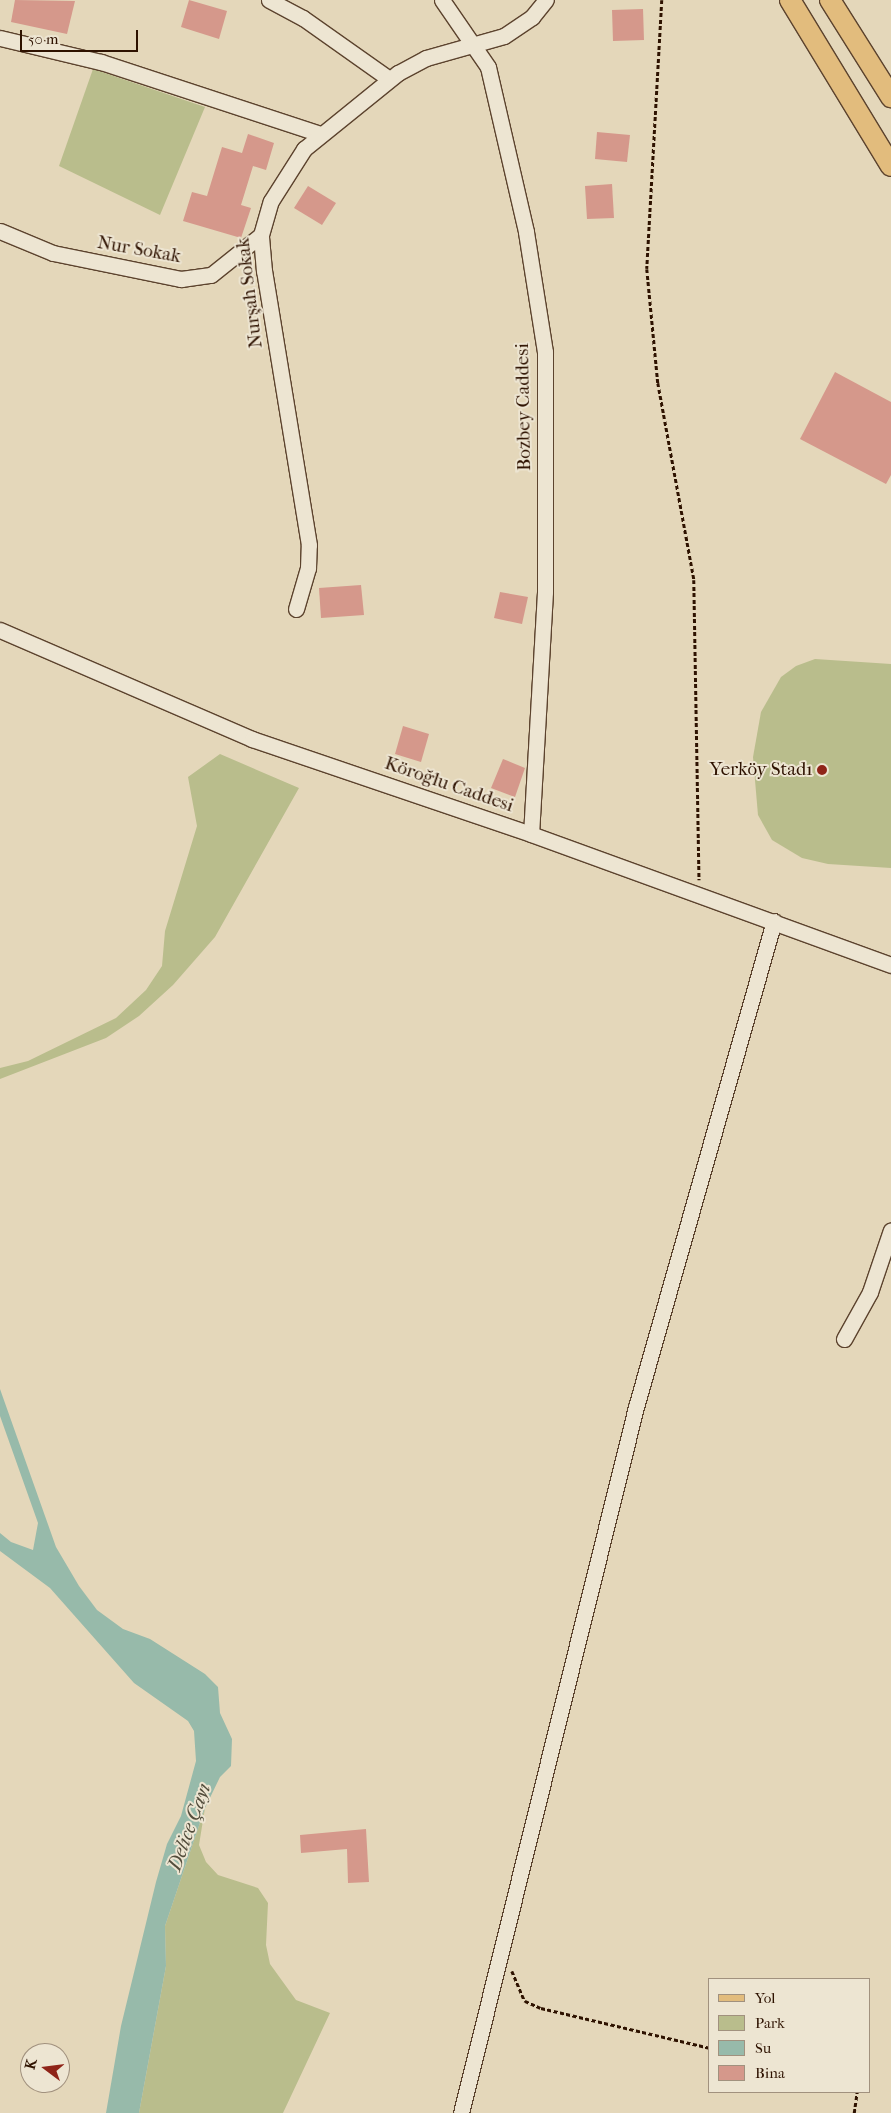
<!DOCTYPE html>
<meta charset="utf-8">
<style>
body{margin:0}
#map{position:relative;width:891px;height:2113px;overflow:hidden;background:#e4d7ba;font-family:"IM FELL French Canon",serif}
div>[style]{position:absolute}
.green>*{inset:0;background:#b9bd8c}
.water>*{inset:0;background:#97baaa}
.building>*{inset:0;background:#d5988b}
.path>*{height:2.5px;margin-top:-1.25px;transform-origin:0;background:repeating-linear-gradient(90deg,#2e1200 0 4px,transparent 0 6.5px)}
.roads{filter:drop-shadow(1px 0 #5c432e) drop-shadow(-1px 0 #5c432e) drop-shadow(0 1px #5c432e) drop-shadow(0 -1px #5c432e)}
.minor>*{height:15px;margin:-7.5px;padding:0 7.5px;transform-origin:7.5px;border-radius:7.5px;background:#ede5d2}
.major>*{height:20px;margin:-10px;padding:0 10px;transform-origin:10px;border-radius:10px;background:#e2bc7d}
.dots>*{width:14px;height:14px;translate:-50% -50%;box-sizing:border-box;border:2px solid #ede5d2;border-radius:50%}
span{translate:-50% -50%;white-space:nowrap;text-align:center;line-height:1.15;-webkit-text-stroke:4px #ede5d2;paint-order:stroke}
.street-label{font-size:19px;color:#2e1200}
.poi-label{font-size:19px;color:#2e1200}
.right{translate:-100% -50%;text-align:right}
.water-label{font-size:20px;color:#534d3c;font-style:italic}
.legend{position:absolute;left:708px;top:1978px;width:162px;height:115px;box-sizing:border-box;background:#ede5d2;border:1px solid #a1917e;margin:0;padding:6px 9px;list-style:none;font-size:15px;color:#2e1200}
.legend li{display:flex;align-items:center;gap:10px;height:25px}
.legend b{width:25px;border:1px solid #a1917e}
.north{position:absolute;left:20px;top:2043px;width:50px;height:50px;box-sizing:border-box;background:#ede5d2;border:1px solid #a1917e;border-radius:50%;rotate:285deg;font-size:14px;font-weight:700;line-height:20px;text-align:center;color:#2e1200}
.north::after{content:'';display:block;margin:auto;width:18px;height:22px;background:#8f2418;clip-path:polygon(50% 0,100% 100%,50% 72%,0 100%)}
.scale{position:absolute;left:20px;top:30px;width:118px;height:22px;box-sizing:border-box;border:2px solid #2e1200;border-top:0;padding-left:6px;font-size:15px;line-height:18px;white-space:nowrap;color:#2e1200;-webkit-text-stroke:4px #ede5d2;paint-order:stroke}
</style>
<div id="map">
<div class="green">
<i style="clip-path:polygon(93px 69px,205px 107px,160px 215px,59px 166px)"></i>
<i style="clip-path:polygon(815px 659px,891px 664px,891px 868px,828px 864px,802px 858px,772px 840px,758px 815px,753px 757px,761px 712px,781px 677px,796px 666px)"></i>
<i style="clip-path:polygon(220px 754px,299px 788px,215px 937px,173px 985px,139px 1016px,106px 1038px,0 1079px,0 1068px,28px 1061px,116px 1018px,146px 990px,162px 966px,165px 931px,197px 826px,188px 777px)"></i>
<i style="clip-path:polygon(205px 1808px,199px 1845px,206px 1862px,218px 1875px,258px 1888px,268px 1903px,266px 1945px,270px 1964px,296px 2000px,330px 2013px,283px 2113px,139px 2113px,166px 1966px,165px 1926px)"></i>
</div>
<div class="water">
<i style="clip-path:polygon(0 1389px,56px 1547px,79px 1586px,97px 1610px,123px 1629px,150px 1639px,205px 1674px,218px 1687px,220px 1713px,232px 1739px,231px 1766px,220px 1777px,205px 1808px,165px 1926px,166px 1966px,139px 2113px,106px 2113px,121px 2026px,156px 1882px,167px 1844px,181px 1816px,196px 1761px,194px 1731px,188px 1721px,134px 1683px,50px 1588px,0 1551px,0 1533px,11px 1542px,33px 1550px,38px 1523px,0 1416px)"></i>
</div>
<div class="building">
<i style="clip-path:polygon(15px 0,75px 1px,67px 34px,11px 22px)"></i>
<i style="clip-path:polygon(189px 0,227px 11px,219px 39px,181px 27px)"></i>
<i style="clip-path:polygon(643px 9px,644px 40px,613px 41px,612px 10px)"></i>
<i style="clip-path:polygon(597px 132px,630px 135px,627px 162px,595px 159px)"></i>
<i style="clip-path:polygon(248px 134px,274px 143px,266px 170px,253px 166px,241px 205px,251px 208px,241px 238px,183px 221px,192px 192px,207px 196px,222px 147px,242px 153px)"></i>
<i style="clip-path:polygon(612px 184px,614px 218px,587px 219px,585px 186px)"></i>
<i style="clip-path:polygon(308px 186px,336px 203px,322px 225px,294px 208px)"></i>
<i style="clip-path:polygon(835px 372px,891px 402px,891px 475px,886px 484px,800px 439px)"></i>
<i style="clip-path:polygon(361px 585px,364px 615px,321px 618px,319px 588px)"></i>
<i style="clip-path:polygon(500px 592px,528px 597px,522px 624px,494px 618px)"></i>
<i style="clip-path:polygon(403px 726px,429px 734px,421px 762px,395px 754px)"></i>
<i style="clip-path:polygon(503px 759px,525px 768px,515px 797px,491px 788px)"></i>
<i style="clip-path:polygon(366px 1829px,369px 1882px,348px 1883px,347px 1849px,301px 1853px,300px 1835px)"></i>
</div>
<div class="path">
<i style="left:662px;top:0;width:269px;rotate:93.2deg"></i>
<i style="left:647px;top:269px;width:115px;rotate:84.5deg"></i>
<i style="left:658px;top:383px;width:200px;rotate:79.6deg"></i>
<i style="left:694px;top:580px;width:300px;rotate:89deg"></i>
<i style="left:512px;top:1971px;width:33px;rotate:67deg"></i>
<i style="left:525px;top:2001px;width:17px;rotate:24deg"></i>
<i style="left:541px;top:2008px;width:174px;rotate:13.3deg"></i>
<i style="left:854px;top:2113px;width:21px;rotate:-82deg"></i>
</div>
<div class="roads">
<div class="minor">
<i style="left:269px;top:0;width:38px;rotate:28deg"></i>
<i style="left:303px;top:18px;width:105px;rotate:35.3deg"></i>
<i style="left:442px;top:0;width:81px;rotate:55.5deg"></i>
<i style="left:488px;top:67px;width:169px;rotate:77deg"></i>
<i style="left:526px;top:232px;width:121px;rotate:81deg"></i>
<i style="left:545px;top:352px;width:240px;rotate:90deg"></i>
<i style="left:545px;top:592px;width:242px;rotate:93.3deg"></i>
<i style="left:0;top:38px;width:104px;rotate:13.4deg"></i>
<i style="left:101px;top:62px;width:231px;rotate:18.2deg"></i>
<i style="left:0;top:231px;width:57px;rotate:22.5deg"></i>
<i style="left:53px;top:253px;width:131px;rotate:11.5deg"></i>
<i style="left:181px;top:279px;width:30px;rotate:-8deg"></i>
<i style="left:211px;top:275px;width:64px;rotate:-38.7deg"></i>
<i style="left:296px;top:609px;width:43px;rotate:-73.7deg"></i>
<i style="left:308px;top:568px;width:23px;rotate:-88deg"></i>
<i style="left:309px;top:545px;width:278px;rotate:-99.3deg"></i>
<i style="left:264px;top:271px;width:36px;rotate:-95deg"></i>
<i style="left:261px;top:235px;width:35px;rotate:-74deg"></i>
<i style="left:271px;top:201px;width:62px;rotate:-57.6deg"></i>
<i style="left:304px;top:149px;width:121px;rotate:-39deg"></i>
<i style="left:398px;top:73px;width:32px;rotate:-28deg"></i>
<i style="left:426px;top:58px;width:81px;rotate:-15.8deg"></i>
<i style="left:504px;top:36px;width:34px;rotate:-34deg"></i>
<i style="left:532px;top:17px;width:22px;rotate:-51deg"></i>
<i style="left:0;top:630px;width:275px;rotate:23.4deg"></i>
<i style="left:252px;top:739px;width:295px;rotate:18.8deg"></i>
<i style="left:531px;top:834px;width:383px;rotate:20deg"></i>
<i style="left:844px;top:1339px;width:54px;rotate:-61deg"></i>
<i style="left:870px;top:1292px;width:65px;rotate:-71.3deg"></i>
<i style="left:461px;top:2113px;width:727px;rotate:-76.08deg"></i>
<i style="left:636px;top:1407px;width:505px;rotate:-74.15deg"></i>
</div>
<div class="major">
<i style="left:790px;top:0;width:194px;rotate:58.7deg"></i>
<i style="left:830px;top:0;width:115px;rotate:57.8deg"></i>
</div>
</div>
<div class="dots">
<i style="left:822px;top:770px;background:#8f2418"></i>
</div>
<div class="street-label">
<span style="left:139px;top:250px;rotate:10deg">Nur Sokak</span>
<span style="left:250px;top:293px;rotate:-97deg">Nurşah Sokak</span>
<span style="left:524px;top:407px;rotate:-91deg">Bozbey Caddesi</span>
<span style="left:449px;top:785px;rotate:19deg">Köroğlu Caddesi</span>
</div>
<div class="poi-label">
<span class="right" style="left:812px;top:770px">Yerköy Stadı</span>
</div>
<div class="water-label">
<span style="left:189px;top:1827px;rotate:-70deg">Delice Çayı</span>
</div>
<ul class="legend">
<li><b style="height:6px;background:#e2bc7d"></b>Yol</li>
<li><b style="height:14px;background:#b9bd8c"></b>Park</li>
<li><b style="height:14px;background:#97baaa"></b>Su</li>
<li><b style="height:14px;background:#d5988b"></b>Bina</li>
</ul>
<div class="north">K</div>
<div class="scale">50 m</div>
</div>
